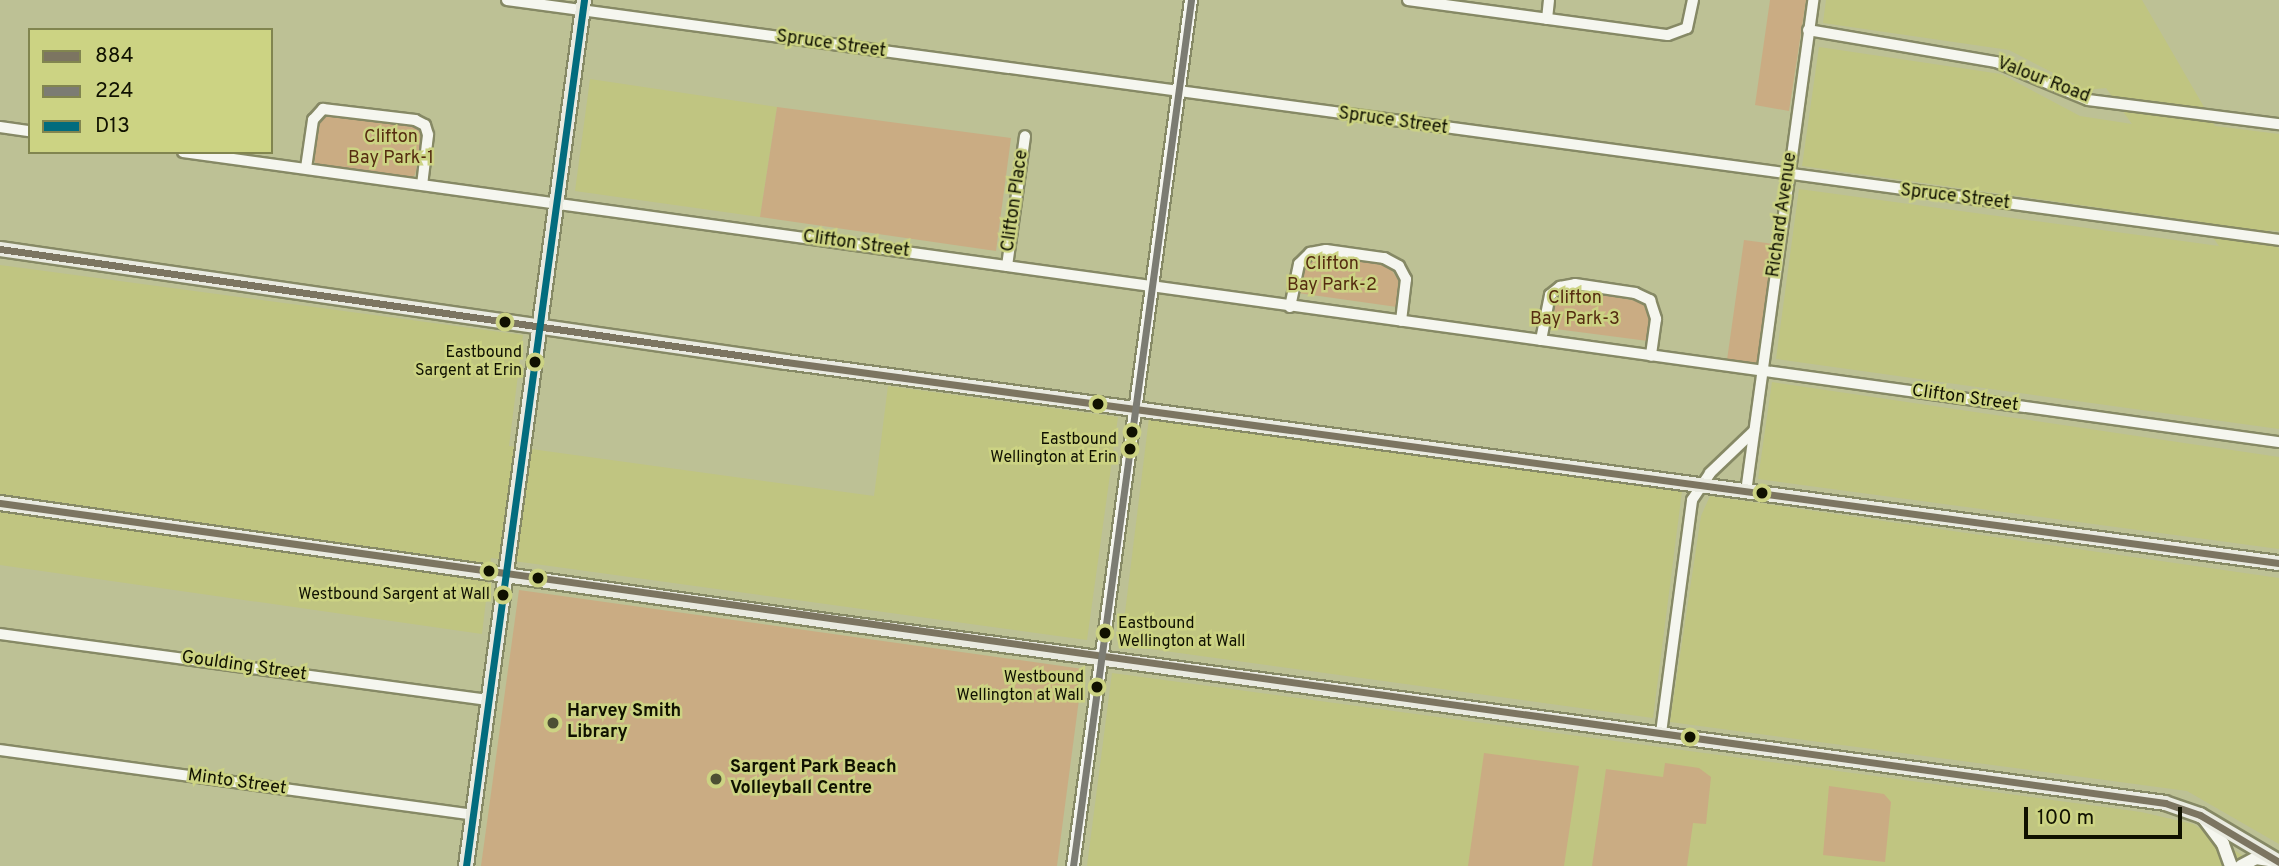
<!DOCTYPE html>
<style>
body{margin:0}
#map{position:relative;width:2279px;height:866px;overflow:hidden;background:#bdc195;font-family:Overpass,sans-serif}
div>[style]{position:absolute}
.built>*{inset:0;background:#c0c581}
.green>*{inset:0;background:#caac83}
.roads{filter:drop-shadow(2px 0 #868965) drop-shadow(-2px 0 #868965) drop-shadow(0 2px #868965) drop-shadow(0 -2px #868965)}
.minor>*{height:10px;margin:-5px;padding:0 5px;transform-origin:5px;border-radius:5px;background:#f5f6ef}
.tertiary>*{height:12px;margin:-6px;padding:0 6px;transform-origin:6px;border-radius:6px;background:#f5f6ef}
.secondary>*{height:14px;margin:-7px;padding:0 7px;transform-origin:7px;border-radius:7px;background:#e9eae0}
.bus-1>*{height:7px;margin:-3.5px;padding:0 3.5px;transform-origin:3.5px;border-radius:3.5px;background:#7c7561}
.bus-2>*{height:7px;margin:-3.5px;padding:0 3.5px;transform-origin:3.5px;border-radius:3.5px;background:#7c7c73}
.bus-3>*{height:7px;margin:-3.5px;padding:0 3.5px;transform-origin:3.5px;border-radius:3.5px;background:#026c7e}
.dots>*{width:19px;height:19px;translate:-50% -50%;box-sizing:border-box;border:4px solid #ccd383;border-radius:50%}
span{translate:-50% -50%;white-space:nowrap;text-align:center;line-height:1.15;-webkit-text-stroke:5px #ccd383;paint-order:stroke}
.bus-label{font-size:16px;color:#101100}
.right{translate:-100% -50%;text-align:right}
.left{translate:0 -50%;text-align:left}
.street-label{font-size:18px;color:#101100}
.park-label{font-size:18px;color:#552c10}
.poi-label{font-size:18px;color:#101100;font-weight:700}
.legend{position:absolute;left:28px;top:28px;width:245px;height:126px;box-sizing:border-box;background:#ccd383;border:2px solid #81854f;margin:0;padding:9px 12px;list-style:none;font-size:21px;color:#101100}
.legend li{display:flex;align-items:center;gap:14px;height:35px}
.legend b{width:35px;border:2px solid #81854f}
.scale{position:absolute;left:2024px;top:807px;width:158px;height:32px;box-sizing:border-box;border:4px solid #101100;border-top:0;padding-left:9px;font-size:21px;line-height:24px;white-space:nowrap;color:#101100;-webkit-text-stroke:5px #ccd383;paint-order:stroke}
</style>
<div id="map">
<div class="built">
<i style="clip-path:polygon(1826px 0,2142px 0,2215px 126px,2279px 134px,2279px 231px,2268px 230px,2279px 249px,2279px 429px,1776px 359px,1799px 189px,2219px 246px,2202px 222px,1802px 166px,1819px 47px,2001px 74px,2080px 116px,2132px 124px,2106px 88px,2086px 90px,2009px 50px,1823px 23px)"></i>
<i style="clip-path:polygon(590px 79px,777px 107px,760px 217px,575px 191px)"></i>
<i style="clip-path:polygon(0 265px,523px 335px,509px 446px,874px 496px,888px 386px,1118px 417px,1087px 640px,491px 558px,482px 634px,0 565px)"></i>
<i style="clip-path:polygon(1772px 382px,2279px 457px,2279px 549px,1758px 479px)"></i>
<i style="clip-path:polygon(1149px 418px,1682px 491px,1653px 718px,1121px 645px)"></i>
<i style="clip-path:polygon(1710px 496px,2279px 578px,2279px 844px,2187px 791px,1670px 722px,1701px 516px)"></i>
<i style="clip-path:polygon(1112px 673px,2141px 812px,2193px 824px,2259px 866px,1087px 866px)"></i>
</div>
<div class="green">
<i style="clip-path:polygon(1770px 0,1806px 0,1789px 111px,1755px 105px)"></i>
<i style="clip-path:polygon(777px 107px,1011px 138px,996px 251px,760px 217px)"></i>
<i style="clip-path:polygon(330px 114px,419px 128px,423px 135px,415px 175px,408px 179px,316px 166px,313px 155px,318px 120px)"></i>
<i style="clip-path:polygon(1744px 240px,1774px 244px,1757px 364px,1727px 360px)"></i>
<i style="clip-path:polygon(1328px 254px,1389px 266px,1400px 283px,1397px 307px,1298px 293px,1302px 268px,1315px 255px)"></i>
<i style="clip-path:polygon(1569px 289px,1643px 302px,1650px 314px,1648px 341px,1548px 328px,1553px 299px)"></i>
<i style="clip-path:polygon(519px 590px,1083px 669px,1057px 866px,481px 866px)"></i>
<i style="clip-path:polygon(1484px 753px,1579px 766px,1564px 866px,1468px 866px)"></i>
<i style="clip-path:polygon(1665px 763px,1699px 768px,1711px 777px,1706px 824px,1693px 823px,1687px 866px,1592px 866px,1606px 769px,1663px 777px)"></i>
<i style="clip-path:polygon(1829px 786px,1884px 794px,1891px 802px,1885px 862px,1823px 855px)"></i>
</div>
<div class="roads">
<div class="minor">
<i style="left:507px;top:0;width:1788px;rotate:7.71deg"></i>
<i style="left:1408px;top:0;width:262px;rotate:7.7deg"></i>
<i style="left:1668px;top:35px;width:20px;rotate:-20deg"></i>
<i style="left:1687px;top:28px;width:29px;rotate:-78deg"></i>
<i style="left:1547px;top:19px;width:19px;rotate:-84deg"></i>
<i style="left:1808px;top:30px;width:191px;rotate:9.7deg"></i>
<i style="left:1996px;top:62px;width:100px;rotate:22.4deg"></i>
<i style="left:2088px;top:100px;width:193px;rotate:7.2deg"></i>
<i style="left:0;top:127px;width:30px;rotate:8deg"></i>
<i style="left:183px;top:152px;width:2116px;rotate:7.88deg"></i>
<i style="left:306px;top:168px;width:49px;rotate:-81.7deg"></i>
<i style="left:313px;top:120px;width:15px;rotate:-48deg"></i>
<i style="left:323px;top:109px;width:93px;rotate:6.8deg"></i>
<i style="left:415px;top:120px;width:11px;rotate:27deg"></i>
<i style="left:425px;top:125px;width:10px;rotate:73deg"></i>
<i style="left:428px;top:135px;width:50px;rotate:96.8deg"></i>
<i style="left:1007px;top:266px;width:131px;rotate:-82.1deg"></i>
<i style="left:1290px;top:307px;width:44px;rotate:-78.2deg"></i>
<i style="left:1299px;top:264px;width:16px;rotate:-45deg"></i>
<i style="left:1310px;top:253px;width:16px;rotate:-11deg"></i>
<i style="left:1326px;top:250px;width:59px;rotate:7.9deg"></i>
<i style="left:1384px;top:258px;width:17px;rotate:28deg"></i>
<i style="left:1399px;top:266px;width:15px;rotate:62deg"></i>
<i style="left:1406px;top:279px;width:42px;rotate:96.8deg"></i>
<i style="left:1541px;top:340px;width:46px;rotate:-78.7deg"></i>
<i style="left:1550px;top:295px;width:13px;rotate:-39deg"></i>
<i style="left:1560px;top:287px;width:15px;rotate:-11deg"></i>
<i style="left:1575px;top:284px;width:61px;rotate:8.5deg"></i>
<i style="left:1635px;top:293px;width:17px;rotate:25deg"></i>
<i style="left:1650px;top:300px;width:20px;rotate:72deg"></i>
<i style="left:1656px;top:319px;width:37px;rotate:98deg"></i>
<i style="left:1746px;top:492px;width:497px;rotate:-82.2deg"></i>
<i style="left:0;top:634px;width:493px;rotate:7.7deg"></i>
<i style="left:1661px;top:733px;width:235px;rotate:-82.4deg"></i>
<i style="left:1692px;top:500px;width:32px;rotate:-56deg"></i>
<i style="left:1710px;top:473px;width:61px;rotate:-43.7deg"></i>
<i style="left:0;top:750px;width:477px;rotate:7.8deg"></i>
</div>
<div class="tertiary">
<i style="left:2205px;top:820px;width:30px;rotate:53deg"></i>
<i style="left:2223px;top:844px;width:23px;rotate:70deg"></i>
<i style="left:1073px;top:866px;width:874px;rotate:-82.24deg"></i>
<i style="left:2241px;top:866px;width:17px;rotate:-28deg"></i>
<i style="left:2256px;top:858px;width:20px;rotate:9deg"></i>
</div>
<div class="secondary">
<i style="left:0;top:249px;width:794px;rotate:8.18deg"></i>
<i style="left:786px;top:362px;width:1506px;rotate:7.67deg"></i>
<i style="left:0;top:503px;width:842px;rotate:8.12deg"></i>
<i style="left:834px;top:622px;width:1343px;rotate:7.74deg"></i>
<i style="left:2165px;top:803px;width:37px;rotate:19deg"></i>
<i style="left:2200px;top:815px;width:92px;rotate:30.7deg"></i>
<i style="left:466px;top:866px;width:874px;rotate:-82.24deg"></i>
</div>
</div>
<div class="bus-1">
<i style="left:0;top:249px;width:794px;rotate:8.18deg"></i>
<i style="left:786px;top:362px;width:1506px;rotate:7.67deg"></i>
<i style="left:0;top:503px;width:2186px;rotate:7.89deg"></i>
<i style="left:2165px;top:803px;width:37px;rotate:19deg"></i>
<i style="left:2200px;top:815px;width:92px;rotate:30.7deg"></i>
</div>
<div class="bus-2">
<i style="left:1073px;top:866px;width:874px;rotate:-82.24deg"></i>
</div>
<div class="bus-3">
<i style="left:466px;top:866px;width:874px;rotate:-82.24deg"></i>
</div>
<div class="dots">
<i style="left:505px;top:322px;background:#101100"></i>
<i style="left:535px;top:362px;background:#101100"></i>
<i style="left:1098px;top:404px;background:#101100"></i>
<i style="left:1132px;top:432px;background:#101100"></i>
<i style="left:1130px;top:449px;background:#101100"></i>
<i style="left:1762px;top:493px;background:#101100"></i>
<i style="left:489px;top:571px;background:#101100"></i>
<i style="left:538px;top:578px;background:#101100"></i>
<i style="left:503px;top:595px;background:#101100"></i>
<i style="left:1105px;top:633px;background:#101100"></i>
<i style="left:1097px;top:687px;background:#101100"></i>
<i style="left:553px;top:723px;background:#4d4f34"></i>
<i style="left:1690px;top:737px;background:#101100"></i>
<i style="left:716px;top:779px;background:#4d4f34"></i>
</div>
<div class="bus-label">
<span class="right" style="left:522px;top:362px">Eastbound<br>Sargent at Erin</span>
<span class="right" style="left:1117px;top:449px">Eastbound<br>Wellington at Erin</span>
<span class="right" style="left:490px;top:595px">Westbound Sargent at Wall</span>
<span class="left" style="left:1118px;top:633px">Eastbound<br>Wellington at Wall</span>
<span class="right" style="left:1084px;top:687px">Westbound<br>Wellington at Wall</span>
</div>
<div class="street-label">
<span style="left:831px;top:45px;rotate:8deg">Spruce Street</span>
<span style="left:2043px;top:81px;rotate:21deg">Valour Road</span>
<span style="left:1393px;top:122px;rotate:8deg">Spruce Street</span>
<span style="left:1955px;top:198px;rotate:7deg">Spruce Street</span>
<span style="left:1016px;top:201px;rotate:-82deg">Clifton Place</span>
<span style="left:1783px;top:215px;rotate:-82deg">Richard Avenue</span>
<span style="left:856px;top:245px;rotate:8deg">Clifton Street</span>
<span style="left:1965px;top:399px;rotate:8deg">Clifton Street</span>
<span style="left:244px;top:667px;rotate:8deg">Goulding Street</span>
<span style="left:237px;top:783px;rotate:8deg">Minto Street</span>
</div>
<div class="park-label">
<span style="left:391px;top:149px">Clifton<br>Bay Park-1</span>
<span style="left:1332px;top:276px">Clifton<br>Bay Park-2</span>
<span style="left:1575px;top:310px">Clifton<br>Bay Park-3</span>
</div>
<div class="poi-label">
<span class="left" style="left:567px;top:723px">Harvey Smith<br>Library</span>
<span class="left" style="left:730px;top:779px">Sargent Park Beach<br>Volleyball Centre</span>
</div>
<ul class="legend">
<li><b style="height:9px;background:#7c7561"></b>884</li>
<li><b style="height:9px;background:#7c7c73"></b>224</li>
<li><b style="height:9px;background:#026c7e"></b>D13</li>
</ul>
<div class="scale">100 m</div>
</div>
